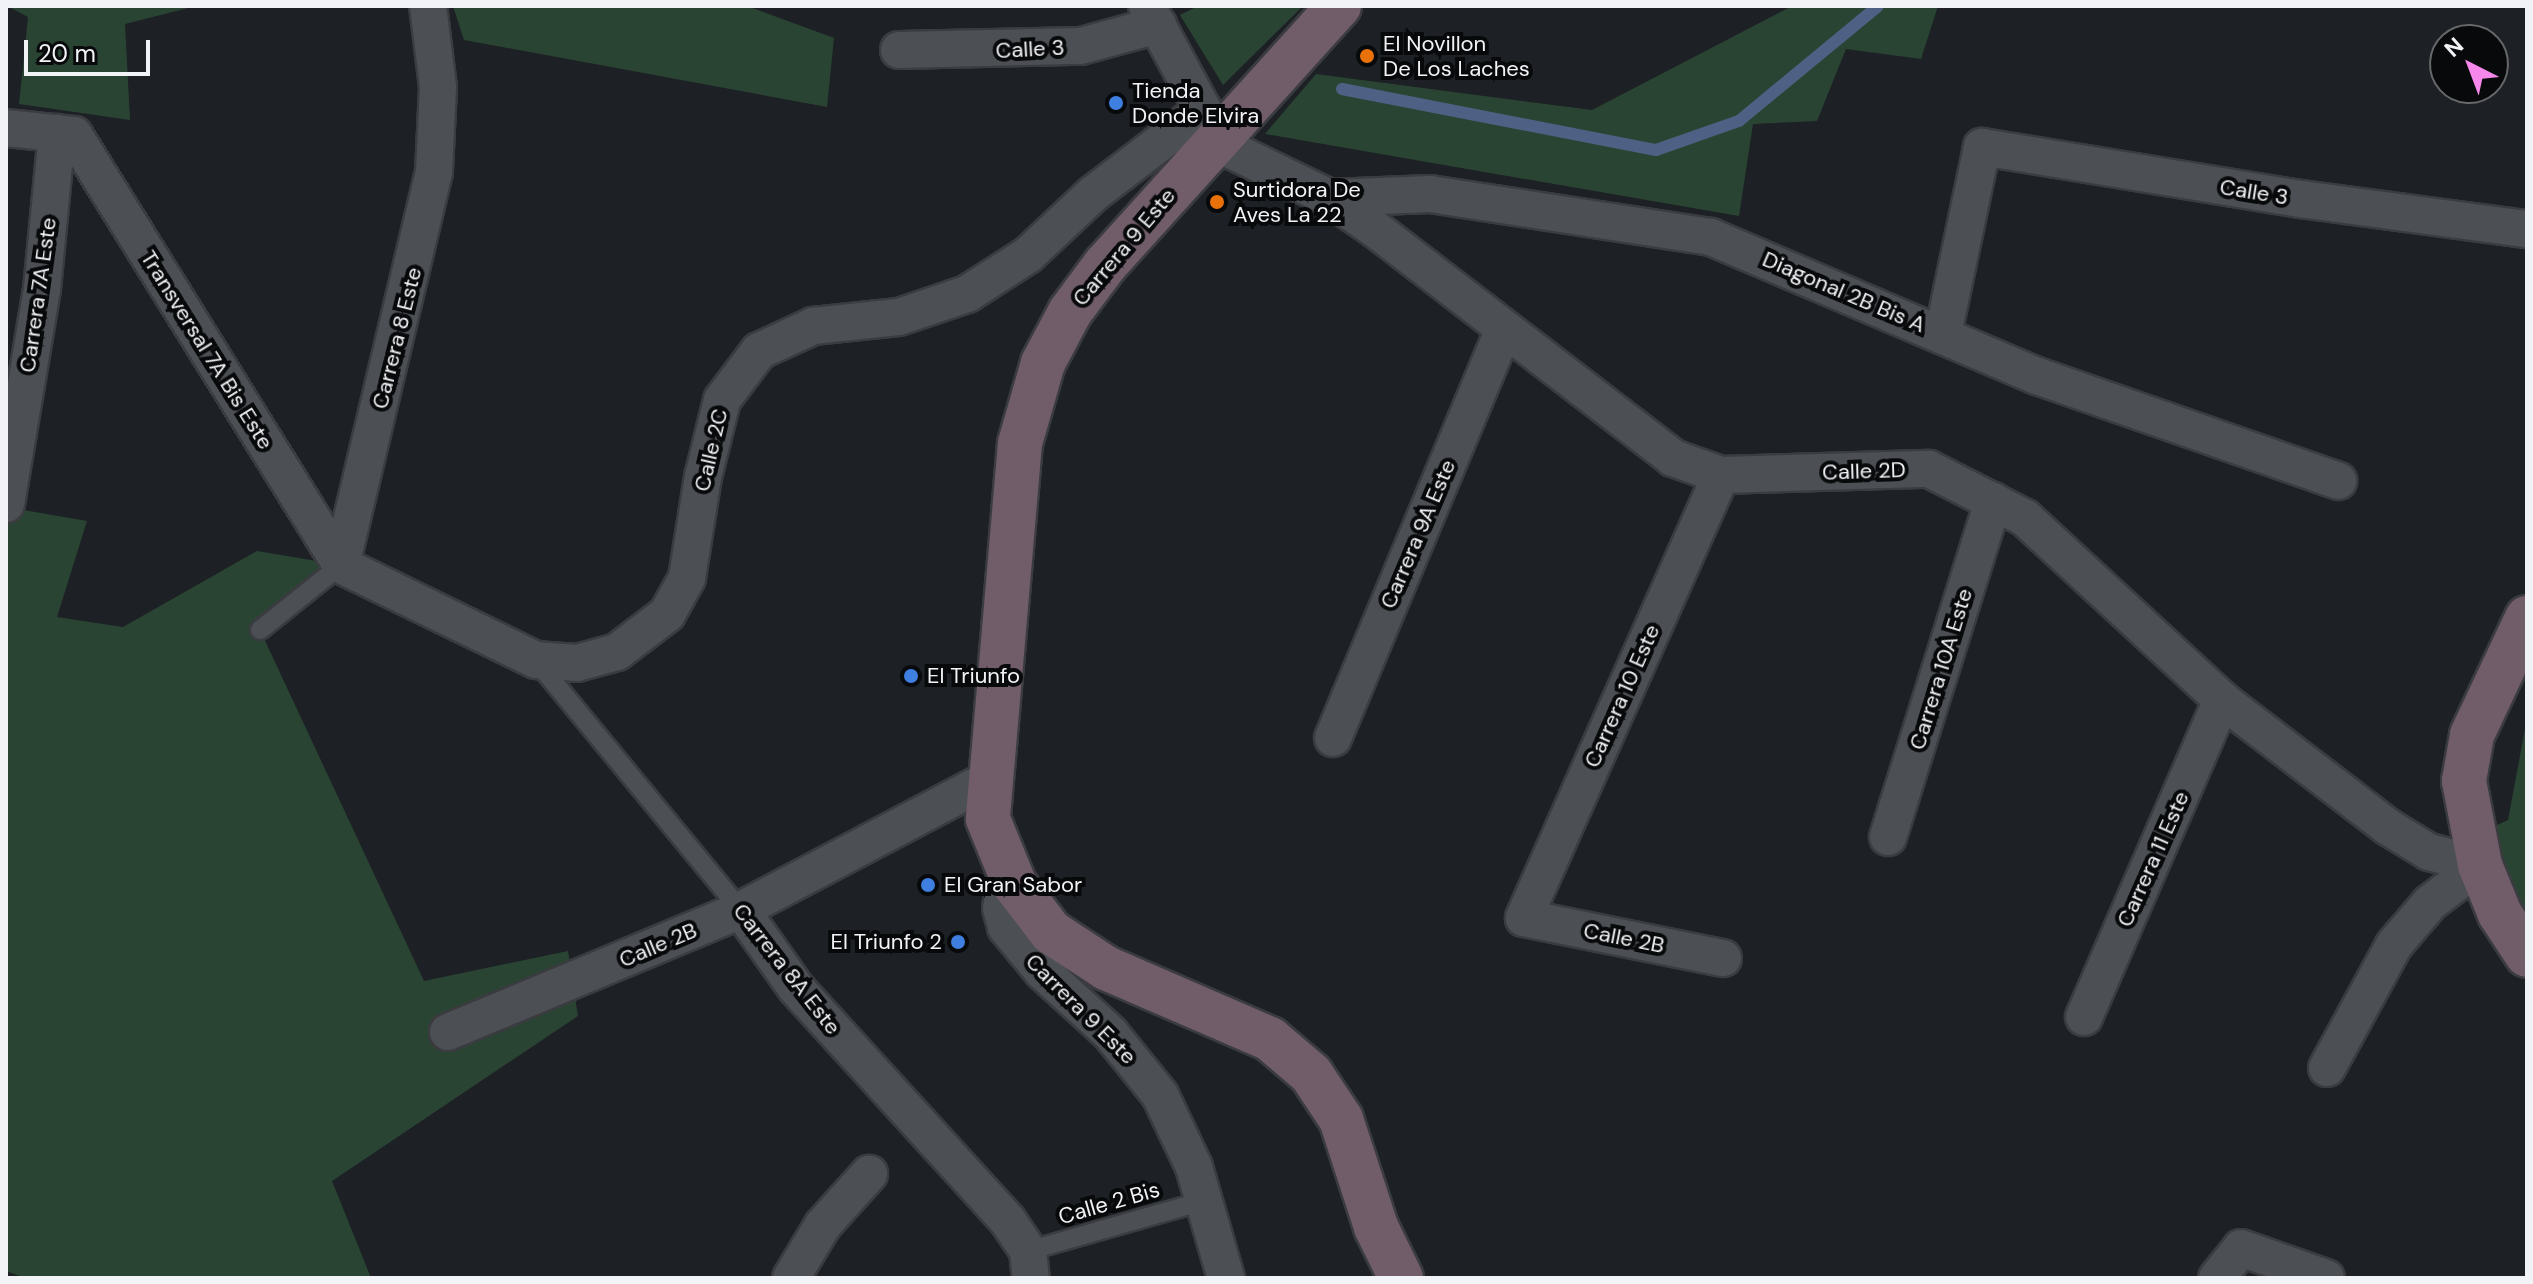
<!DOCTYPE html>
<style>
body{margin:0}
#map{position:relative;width:2533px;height:1284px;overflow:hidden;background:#1d2024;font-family:"DM Sans",sans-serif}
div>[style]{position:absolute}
.green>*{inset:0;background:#2a4433}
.stream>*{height:12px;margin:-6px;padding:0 6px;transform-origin:6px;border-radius:6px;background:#4e6184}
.roads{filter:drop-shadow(2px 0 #3a3c40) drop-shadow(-2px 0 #3a3c40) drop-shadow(0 2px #3a3c40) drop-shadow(0 -2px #3a3c40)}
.lane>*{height:18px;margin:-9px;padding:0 9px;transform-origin:9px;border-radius:9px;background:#4c5055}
.street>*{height:36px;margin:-18px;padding:0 18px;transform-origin:18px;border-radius:18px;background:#4c5055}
.secondary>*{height:44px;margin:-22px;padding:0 22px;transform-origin:22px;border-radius:22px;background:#715c6a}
.dots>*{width:22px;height:22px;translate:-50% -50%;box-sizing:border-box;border:4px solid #08090b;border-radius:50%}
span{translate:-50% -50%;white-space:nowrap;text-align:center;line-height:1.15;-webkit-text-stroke:8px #08090b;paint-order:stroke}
.poi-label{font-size:22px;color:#f1f3f6}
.left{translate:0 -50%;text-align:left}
.right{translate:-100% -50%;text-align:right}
.street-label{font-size:22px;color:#f1f3f6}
.frame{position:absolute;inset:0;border:8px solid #f1f3f6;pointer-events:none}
.north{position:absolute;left:2429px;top:24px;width:80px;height:80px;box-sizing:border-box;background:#08090b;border:2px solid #656769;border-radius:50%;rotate:318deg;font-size:22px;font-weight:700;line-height:32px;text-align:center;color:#f1f3f6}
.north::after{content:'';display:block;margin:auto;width:28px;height:36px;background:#f788eb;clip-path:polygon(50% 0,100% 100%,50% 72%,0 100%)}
.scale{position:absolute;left:24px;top:40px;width:126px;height:36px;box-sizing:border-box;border:4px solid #f1f3f6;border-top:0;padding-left:10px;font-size:24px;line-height:28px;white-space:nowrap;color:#f1f3f6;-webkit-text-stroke:6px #08090b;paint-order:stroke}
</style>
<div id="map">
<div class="green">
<i style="clip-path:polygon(7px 6px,196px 6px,125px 24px,130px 120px,19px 104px,28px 17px)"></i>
<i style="clip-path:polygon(453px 6px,747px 6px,834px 38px,827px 107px,464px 40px)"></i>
<i style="clip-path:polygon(1198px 6px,1303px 6px,1223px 85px,1180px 15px)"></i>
<i style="clip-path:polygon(1792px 6px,1938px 6px,1921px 59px,1846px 49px,1817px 121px,1753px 124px,1739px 216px,1265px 134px,1316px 74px,1592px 110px)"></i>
<i style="clip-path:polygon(6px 507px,87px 521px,57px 617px,123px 627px,257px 551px,341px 565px,260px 630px,424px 981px,568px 951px,578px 1016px,332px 1181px,371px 1278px,25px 1278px,6px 1271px)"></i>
<i style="clip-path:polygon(2527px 718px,2527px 929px,2481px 832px,2508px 820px)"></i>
</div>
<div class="stream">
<i style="left:1342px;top:89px;width:320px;rotate:11deg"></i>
<i style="left:1656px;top:150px;width:88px;rotate:-19.3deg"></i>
<i style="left:1739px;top:121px;width:180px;rotate:-39.6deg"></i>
</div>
<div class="roads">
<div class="lane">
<i style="left:260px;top:630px;width:104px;rotate:-38.7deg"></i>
<i style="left:537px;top:662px;width:321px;rotate:50.6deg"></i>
<i style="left:1028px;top:1251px;width:182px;rotate:-15.9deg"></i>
</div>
<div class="street">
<i style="left:1147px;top:6px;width:118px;rotate:61.7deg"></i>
<i style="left:1203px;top:110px;width:51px;rotate:53.8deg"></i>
<i style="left:1233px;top:151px;width:108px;rotate:25.9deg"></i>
<i style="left:1330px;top:198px;width:55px;rotate:34.6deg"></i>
<i style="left:1375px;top:229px;width:376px;rotate:37.5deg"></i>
<i style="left:1673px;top:458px;width:51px;rotate:19.5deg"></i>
<i style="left:1721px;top:475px;width:208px;rotate:-1.7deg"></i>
<i style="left:1929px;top:469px;width:108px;rotate:27deg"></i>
<i style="left:2025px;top:518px;width:268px;rotate:42.7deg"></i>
<i style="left:2222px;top:700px;width:209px;rotate:37.4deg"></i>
<i style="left:2388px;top:827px;width:48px;rotate:31.4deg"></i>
<i style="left:2429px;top:852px;width:53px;rotate:14.3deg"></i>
<i style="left:899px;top:50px;width:182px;rotate:-1.3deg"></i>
<i style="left:1081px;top:46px;width:80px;rotate:-15.3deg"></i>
<i style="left:6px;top:128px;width:68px;rotate:5.9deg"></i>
<i style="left:74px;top:135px;width:506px;rotate:58.16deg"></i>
<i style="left:1330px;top:198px;width:100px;rotate:-2.3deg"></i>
<i style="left:1430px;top:194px;width:284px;rotate:8.7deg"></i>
<i style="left:1711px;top:237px;width:354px;rotate:23.1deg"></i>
<i style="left:2037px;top:376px;width:319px;rotate:19.2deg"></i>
<i style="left:1943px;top:334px;width:191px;rotate:-78.2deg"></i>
<i style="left:1982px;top:147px;width:323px;rotate:9.3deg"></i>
<i style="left:2301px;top:199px;width:228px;rotate:7.6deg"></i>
<i style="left:1721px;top:475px;width:485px;rotate:114deg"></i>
<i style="left:1524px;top:918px;width:203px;rotate:11.4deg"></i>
<i style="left:6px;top:504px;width:218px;rotate:-80.5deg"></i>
<i style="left:42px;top:289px;width:157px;rotate:-84.5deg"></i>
<i style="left:341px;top:565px;width:217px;rotate:26deg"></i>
<i style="left:536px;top:660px;width:41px;rotate:4.2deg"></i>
<i style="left:577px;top:663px;width:41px;rotate:-15.4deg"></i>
<i style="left:617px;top:652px;width:63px;rotate:-37.2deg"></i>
<i style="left:667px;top:614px;width:41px;rotate:-60.9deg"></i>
<i style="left:687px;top:578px;width:102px;rotate:-81deg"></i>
<i style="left:703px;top:477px;width:79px;rotate:-76.1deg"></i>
<i style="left:722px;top:400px;width:61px;rotate:-52.9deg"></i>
<i style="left:759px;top:351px;width:60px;rotate:-24.8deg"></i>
<i style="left:813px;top:326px;width:86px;rotate:-6deg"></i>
<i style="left:899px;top:317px;width:72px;rotate:-18.7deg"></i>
<i style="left:967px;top:294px;width:72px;rotate:-32.6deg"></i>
<i style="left:1028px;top:255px;width:89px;rotate:-43.2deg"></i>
<i style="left:1093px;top:194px;width:138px;rotate:-37.4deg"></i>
<i style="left:341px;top:565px;width:404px;rotate:-76.7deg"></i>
<i style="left:434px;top:172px;width:85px;rotate:-87.3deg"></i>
<i style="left:438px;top:87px;width:82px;rotate:-97deg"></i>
<i style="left:1333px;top:738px;width:441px;rotate:-67.3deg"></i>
<i style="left:1888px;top:837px;width:352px;rotate:-72.6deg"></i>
<i style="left:1007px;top:871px;width:37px;rotate:99deg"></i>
<i style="left:1001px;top:908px;width:20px;rotate:75deg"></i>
<i style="left:1006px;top:927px;width:58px;rotate:50.6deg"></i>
<i style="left:1043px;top:972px;width:91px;rotate:42.3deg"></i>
<i style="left:1110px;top:1033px;width:80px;rotate:51.1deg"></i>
<i style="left:1160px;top:1095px;width:80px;rotate:64.7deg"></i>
<i style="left:1194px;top:1167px;width:116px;rotate:73.9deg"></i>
<i style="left:741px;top:910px;width:95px;rotate:54.8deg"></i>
<i style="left:796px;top:988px;width:315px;rotate:47.7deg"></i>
<i style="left:1008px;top:1221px;width:36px;rotate:56deg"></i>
<i style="left:1028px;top:1251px;width:27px;rotate:84deg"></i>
<i style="left:2084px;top:1017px;width:346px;rotate:-66.5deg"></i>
<i style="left:448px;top:1032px;width:317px;rotate:-22.6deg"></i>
<i style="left:741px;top:910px;width:280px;rotate:-27.8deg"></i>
<i style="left:2327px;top:1068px;width:140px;rotate:-61.4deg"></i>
<i style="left:2394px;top:945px;width:55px;rotate:-49.4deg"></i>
<i style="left:2430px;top:903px;width:63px;rotate:-37.2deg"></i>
<i style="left:791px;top:1278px;width:62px;rotate:-58.9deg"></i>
<i style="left:823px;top:1225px;width:69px;rotate:-48deg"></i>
<i style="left:2217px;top:1278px;width:38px;rotate:-51deg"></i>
<i style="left:2241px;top:1248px;width:90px;rotate:19.4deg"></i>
</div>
<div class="secondary">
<i style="left:1339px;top:6px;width:349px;rotate:132.1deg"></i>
<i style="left:1105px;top:265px;width:59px;rotate:126.7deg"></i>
<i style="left:1070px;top:312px;width:58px;rotate:117.9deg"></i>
<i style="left:1043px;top:363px;width:83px;rotate:106deg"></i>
<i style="left:1020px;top:443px;width:377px;rotate:94.9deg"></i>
<i style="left:988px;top:819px;width:71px;rotate:67.8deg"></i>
<i style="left:1015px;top:885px;width:59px;rotate:52.5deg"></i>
<i style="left:1051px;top:932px;width:66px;rotate:33.2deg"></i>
<i style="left:1106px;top:968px;width:179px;rotate:23.4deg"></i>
<i style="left:1270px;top:1039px;width:54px;rotate:40.5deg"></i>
<i style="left:1311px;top:1074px;width:54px;rotate:56.3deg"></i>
<i style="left:1341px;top:1119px;width:114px;rotate:72deg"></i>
<i style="left:1376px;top:1227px;width:57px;rotate:63.9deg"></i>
<i style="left:2527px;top:618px;width:129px;rotate:115.2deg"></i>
<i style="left:2472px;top:735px;width:47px;rotate:99.9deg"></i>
<i style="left:2464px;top:781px;width:86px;rotate:79.2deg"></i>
<i style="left:2480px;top:865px;width:53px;rotate:67.8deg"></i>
<i style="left:2500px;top:914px;width:49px;rotate:56.6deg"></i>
</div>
</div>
<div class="dots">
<i style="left:1367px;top:56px;background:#e8710a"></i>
<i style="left:1116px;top:103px;background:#3f7fe0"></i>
<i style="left:1217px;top:202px;background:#e8710a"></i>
<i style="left:911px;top:676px;background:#3f7fe0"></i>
<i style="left:928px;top:885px;background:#3f7fe0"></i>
<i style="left:958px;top:942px;background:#3f7fe0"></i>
</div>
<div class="poi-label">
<span class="left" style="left:1383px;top:56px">El Novillon<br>De Los Laches</span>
<span class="left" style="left:1132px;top:103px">Tienda<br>Donde Elvira</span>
<span class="left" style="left:1233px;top:202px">Surtidora De<br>Aves La 22</span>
<span class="left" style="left:927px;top:676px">El Triunfo</span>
<span class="left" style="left:944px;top:885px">El Gran Sabor</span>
<span class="right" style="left:942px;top:942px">El Triunfo 2</span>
</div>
<div class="street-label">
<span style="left:1030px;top:49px;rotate:-3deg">Calle 3</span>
<span style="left:2254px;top:192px;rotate:9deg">Calle 3</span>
<span style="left:1124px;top:247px;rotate:-50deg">Carrera 9 Este</span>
<span style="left:1844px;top:292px;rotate:23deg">Diagonal 2B Bis A</span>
<span style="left:38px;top:295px;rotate:-82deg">Carrera 7A Este</span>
<span style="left:397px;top:338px;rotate:-76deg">Carrera 8 Este</span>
<span style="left:207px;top:350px;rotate:58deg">Transversal 7A Bis Este</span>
<span style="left:711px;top:450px;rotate:-77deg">Calle 2C</span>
<span style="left:1864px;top:471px;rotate:-2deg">Calle 2D</span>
<span style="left:1418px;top:534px;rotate:-67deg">Carrera 9A Este</span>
<span style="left:1941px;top:669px;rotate:-73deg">Carrera 10A Este</span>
<span style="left:1622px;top:696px;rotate:-66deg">Carrera 10 Este</span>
<span style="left:2153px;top:859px;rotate:-66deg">Carrera 11 Este</span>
<span style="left:1624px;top:938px;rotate:11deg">Calle 2B</span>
<span style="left:658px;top:945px;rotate:-23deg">Calle 2B</span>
<span style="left:787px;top:969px;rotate:52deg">Carrera 8A Este</span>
<span style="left:1081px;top:1009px;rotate:45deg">Carrera 9 Este</span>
<span style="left:1109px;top:1203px;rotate:-16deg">Calle 2 Bis</span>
</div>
<div class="frame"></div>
<div class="north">N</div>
<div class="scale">20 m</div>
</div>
